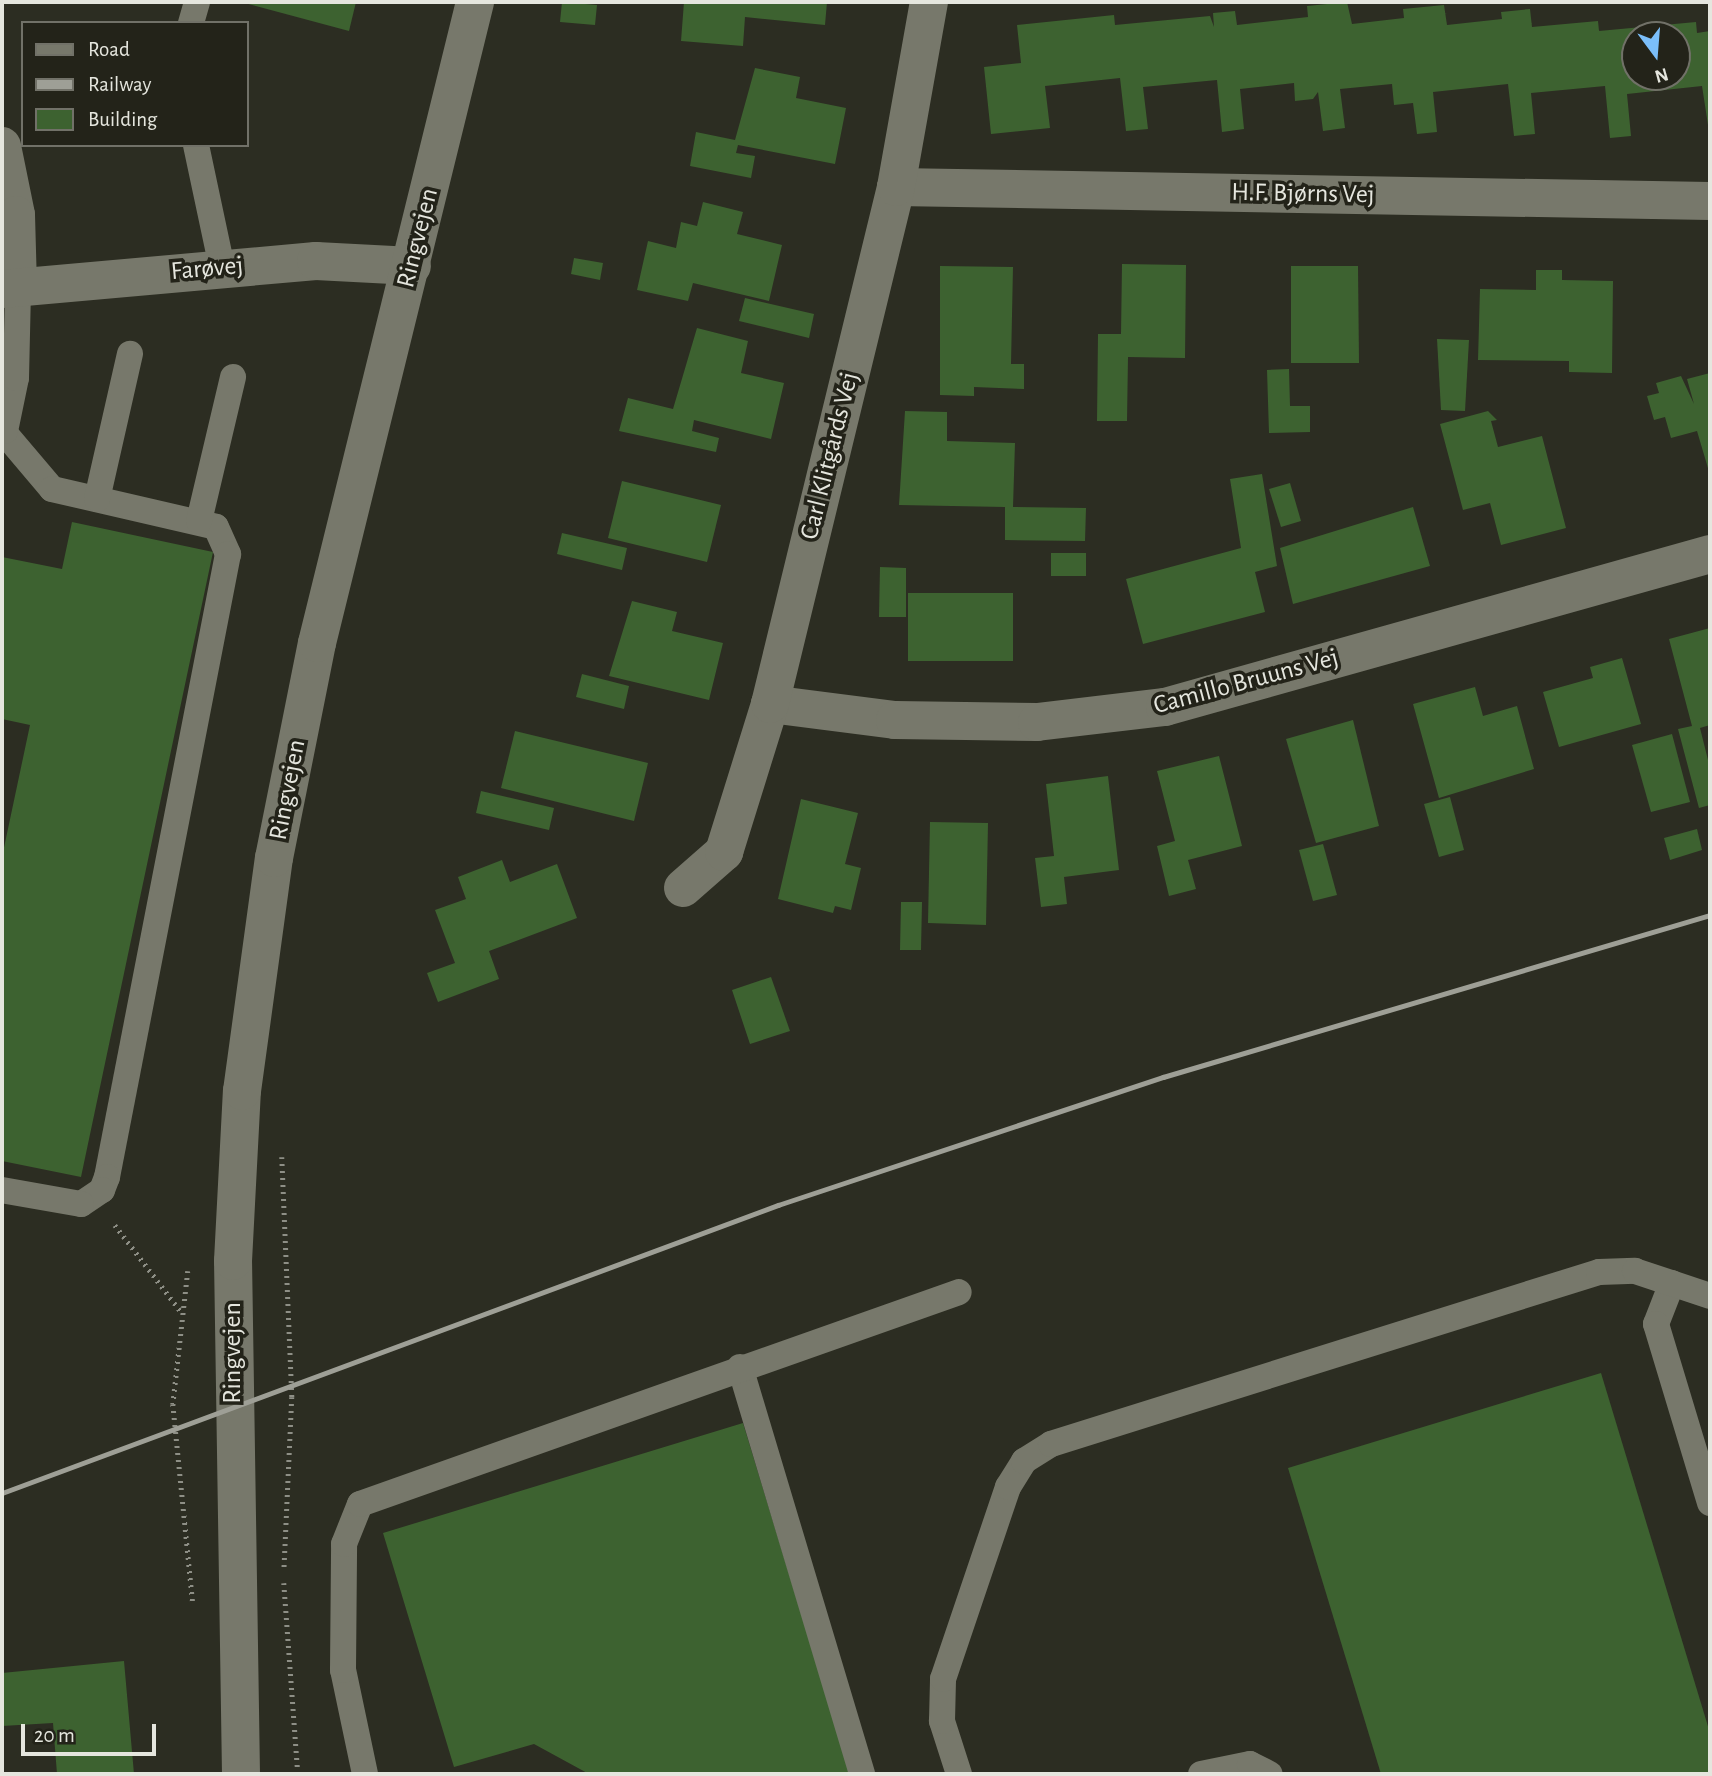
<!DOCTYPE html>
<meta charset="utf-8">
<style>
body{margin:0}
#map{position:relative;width:1712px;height:1776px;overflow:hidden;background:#2c2d22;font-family:"Alegreya Sans",sans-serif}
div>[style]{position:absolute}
.building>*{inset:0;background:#3d6230}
.path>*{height:4.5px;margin-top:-2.25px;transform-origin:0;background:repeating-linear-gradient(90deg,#8e8f86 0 2px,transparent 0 7px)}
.service>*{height:26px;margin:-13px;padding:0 13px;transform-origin:13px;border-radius:13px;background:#77786b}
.minor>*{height:38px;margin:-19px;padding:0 19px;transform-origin:19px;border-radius:19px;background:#77786b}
.tertiary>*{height:38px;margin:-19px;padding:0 19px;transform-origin:19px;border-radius:19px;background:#77786b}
.secondary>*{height:38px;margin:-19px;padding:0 19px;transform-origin:19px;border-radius:19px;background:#77786b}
.rail>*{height:5px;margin:-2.5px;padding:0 2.5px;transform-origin:2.5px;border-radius:2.5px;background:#9e9f96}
span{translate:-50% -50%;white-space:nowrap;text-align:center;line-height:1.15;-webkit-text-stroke:7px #232319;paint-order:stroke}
.street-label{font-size:26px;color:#e5e6de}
.frame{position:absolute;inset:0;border:4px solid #e5e6de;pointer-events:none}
.legend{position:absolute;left:21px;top:21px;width:228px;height:126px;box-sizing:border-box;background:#232319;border:2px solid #717168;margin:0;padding:9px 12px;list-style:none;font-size:21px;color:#e5e6de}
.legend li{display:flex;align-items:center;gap:14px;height:35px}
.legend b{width:35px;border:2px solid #717168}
.north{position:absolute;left:1621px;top:21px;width:70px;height:70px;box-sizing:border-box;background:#232319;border:2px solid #717168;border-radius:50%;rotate:164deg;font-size:19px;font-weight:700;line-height:28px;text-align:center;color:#e5e6de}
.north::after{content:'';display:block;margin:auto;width:24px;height:32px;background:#7bbef9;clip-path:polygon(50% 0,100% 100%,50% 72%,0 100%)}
.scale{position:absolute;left:21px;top:1724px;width:135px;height:32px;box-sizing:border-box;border:4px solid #e5e6de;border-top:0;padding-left:9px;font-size:21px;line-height:24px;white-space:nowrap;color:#e5e6de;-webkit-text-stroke:5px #232319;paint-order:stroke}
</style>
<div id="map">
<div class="building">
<i style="clip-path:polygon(241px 2px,356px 2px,349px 31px)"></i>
<i style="clip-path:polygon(562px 2px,597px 5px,595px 25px,560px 22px)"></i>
<i style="clip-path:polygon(684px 2px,725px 3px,827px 2px,825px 25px,745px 17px,743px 46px,681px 41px)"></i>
<i style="clip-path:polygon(evenodd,1347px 2px,1352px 24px,1404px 18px,1403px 9px,1444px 5px,1447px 25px,1502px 19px,1501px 12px,1530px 9px,1532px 27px,1598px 21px,1599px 31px,1696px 22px,1697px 33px,1710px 31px,1710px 138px,1702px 86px,1627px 94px,1631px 136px,1610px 138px,1605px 86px,1531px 93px,1535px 134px,1514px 136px,1508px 84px,1433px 92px,1437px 132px,1417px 134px,1413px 103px,1394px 105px,1392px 84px,1340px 89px,1345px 128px,1323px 131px,1318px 92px,1313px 99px,1295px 101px,1294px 83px,1240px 89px,1244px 129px,1222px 132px,1217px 80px,1143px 87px,1148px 129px,1126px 131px,1120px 78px,1045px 86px,1050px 128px,991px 134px,984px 67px,1021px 63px,1017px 25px,1114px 15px,1115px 25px,1210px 16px,1214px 27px,1213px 13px,1235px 11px,1237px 25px,1308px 17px,1307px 6px,1347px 2px,1635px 35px,1677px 35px,1677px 77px,1635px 77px,1635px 35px)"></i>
<i style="clip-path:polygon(755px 68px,800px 77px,796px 98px,846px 108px,835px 164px,738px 145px,736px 153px,755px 156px,751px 178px,690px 166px,696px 132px,735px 140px)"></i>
<i style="clip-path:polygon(703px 202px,743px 212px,737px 234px,782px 245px,769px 301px,693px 283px,688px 301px,637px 290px,648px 241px,676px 248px,681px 222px,697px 226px)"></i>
<i style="clip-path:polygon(574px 258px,603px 263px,600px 280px,571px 274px)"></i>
<i style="clip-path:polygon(1122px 264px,1186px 265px,1185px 358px,1128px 357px,1127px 421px,1097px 421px,1098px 334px,1121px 334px)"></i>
<i style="clip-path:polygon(940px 266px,1013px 267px,1011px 364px,1024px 364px,1024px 389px,974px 387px,974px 396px,940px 395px)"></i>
<i style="clip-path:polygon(1291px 266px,1358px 266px,1359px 363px,1291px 363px)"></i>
<i style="clip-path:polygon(1536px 270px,1562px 270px,1562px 280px,1613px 281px,1612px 373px,1569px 372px,1569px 361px,1478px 360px,1480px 289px,1536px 290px)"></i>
<i style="clip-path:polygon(745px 298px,814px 314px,809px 338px,739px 321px)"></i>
<i style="clip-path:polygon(697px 328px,748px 341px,741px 373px,784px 383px,771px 439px,694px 420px,692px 431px,719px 438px,716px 452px,619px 431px,628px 398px,673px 409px)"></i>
<i style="clip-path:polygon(1437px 339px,1469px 340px,1465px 411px,1441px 410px)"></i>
<i style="clip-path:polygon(1289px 369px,1290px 406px,1310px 406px,1310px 432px,1269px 433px,1267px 370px)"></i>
<i style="clip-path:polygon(1710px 373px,1710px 475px,1697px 431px,1671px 438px,1665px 417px,1654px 420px,1647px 396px,1659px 393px,1656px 383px,1681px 376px,1694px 404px,1687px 379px)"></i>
<i style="clip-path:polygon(905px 411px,947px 412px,947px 441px,1015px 443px,1013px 507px,1086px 508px,1085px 541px,1005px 540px,1005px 507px,899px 505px)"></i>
<i style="clip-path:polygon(1488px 411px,1497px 420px,1491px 421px,1498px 447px,1542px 436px,1566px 528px,1501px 545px,1490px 503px,1463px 510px,1440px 424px)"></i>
<i style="clip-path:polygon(1262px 474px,1277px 566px,1255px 572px,1265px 612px,1143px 644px,1126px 579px,1241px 548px,1230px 479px)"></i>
<i style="clip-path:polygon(622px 481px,721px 505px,707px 562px,608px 538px)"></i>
<i style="clip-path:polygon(1290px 483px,1301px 521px,1281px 527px,1269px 489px)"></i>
<i style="clip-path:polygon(1413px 507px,1430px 566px,1293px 604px,1280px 548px)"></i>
<i style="clip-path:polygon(72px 522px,213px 552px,81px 1177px,2px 1161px,2px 857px,30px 725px,2px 719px,2px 557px,62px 569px)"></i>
<i style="clip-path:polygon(562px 533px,627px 548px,622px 570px,557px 554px)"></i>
<i style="clip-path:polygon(1051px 553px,1086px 553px,1086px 576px,1051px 576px)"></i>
<i style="clip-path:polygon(880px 567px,906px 568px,906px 617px,879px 617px)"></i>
<i style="clip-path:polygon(908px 593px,1013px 593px,1013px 661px,908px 661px)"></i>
<i style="clip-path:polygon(632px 601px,677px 612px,672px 631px,723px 643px,709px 700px,609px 676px)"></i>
<i style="clip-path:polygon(1710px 628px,1710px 725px,1700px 728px,1710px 768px,1710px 805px,1699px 808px,1678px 729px,1692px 726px,1669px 639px)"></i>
<i style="clip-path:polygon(1622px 658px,1641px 724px,1559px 747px,1543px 692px,1593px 678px,1590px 667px)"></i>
<i style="clip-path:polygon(582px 674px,629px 686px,624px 709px,576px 697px)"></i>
<i style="clip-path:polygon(1475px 687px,1483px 716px,1517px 706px,1534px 769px,1439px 798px,1413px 704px)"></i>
<i style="clip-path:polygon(1353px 720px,1379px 826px,1316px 843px,1286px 739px)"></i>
<i style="clip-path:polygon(515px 731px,648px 763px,634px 821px,501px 788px)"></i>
<i style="clip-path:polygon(1672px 734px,1690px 802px,1651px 812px,1632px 745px)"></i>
<i style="clip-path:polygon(1219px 756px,1242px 846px,1188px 860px,1196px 889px,1169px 896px,1157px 846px,1175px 841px,1157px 771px)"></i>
<i style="clip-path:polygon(1108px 776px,1119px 870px,1064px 877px,1067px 904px,1041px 907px,1035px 858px,1054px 856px,1046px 784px)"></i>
<i style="clip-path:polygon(481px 791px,554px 808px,549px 830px,476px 813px)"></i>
<i style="clip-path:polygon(1450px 797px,1464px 850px,1439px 857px,1424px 804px)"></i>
<i style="clip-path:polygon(801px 799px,858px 813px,845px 864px,861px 868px,851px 910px,835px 906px,833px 913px,778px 899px)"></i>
<i style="clip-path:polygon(930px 822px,988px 823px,986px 925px,928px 923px)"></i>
<i style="clip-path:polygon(1697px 829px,1702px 850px,1670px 860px,1664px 838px)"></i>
<i style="clip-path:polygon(1323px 844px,1337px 895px,1313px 901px,1299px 850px)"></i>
<i style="clip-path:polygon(502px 860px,510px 882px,557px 864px,577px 918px,489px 951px,499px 979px,438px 1002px,427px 973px,455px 963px,435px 910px,466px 899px,458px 877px)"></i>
<i style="clip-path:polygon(901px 902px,922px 902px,921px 950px,900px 950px)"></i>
<i style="clip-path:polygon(771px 977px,790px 1031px,750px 1044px,732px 990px)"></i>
<i style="clip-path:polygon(1601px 1373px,1710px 1733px,1710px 1774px,1381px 1774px,1288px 1468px)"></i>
<i style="clip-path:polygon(743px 1423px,850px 1774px,589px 1774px,534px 1744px,454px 1767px,383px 1533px)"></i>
<i style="clip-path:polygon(124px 1661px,134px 1774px,57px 1774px,53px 1723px,2px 1726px,2px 1673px)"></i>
</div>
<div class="path">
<i style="left:282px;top:1157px;width:240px;rotate:87.6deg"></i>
<i style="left:292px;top:1397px;width:174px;rotate:92.6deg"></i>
<i style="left:115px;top:1225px;width:111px;rotate:52.7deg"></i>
<i style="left:188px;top:1271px;width:134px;rotate:96.4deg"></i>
<i style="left:173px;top:1404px;width:200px;rotate:84.3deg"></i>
<i style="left:284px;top:1583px;width:192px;rotate:85.8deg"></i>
</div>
<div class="service">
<i style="left:191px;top:23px;width:22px;rotate:-74deg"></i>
<i style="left:196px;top:145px;width:125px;rotate:78deg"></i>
<i style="left:2px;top:430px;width:77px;rotate:49.7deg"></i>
<i style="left:52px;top:489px;width:168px;rotate:13deg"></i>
<i style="left:216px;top:527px;width:30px;rotate:66deg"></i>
<i style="left:228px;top:554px;width:635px;rotate:100.99deg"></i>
<i style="left:107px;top:1177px;width:14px;rotate:111deg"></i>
<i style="left:102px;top:1190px;width:25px;rotate:146deg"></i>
<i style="left:81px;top:1204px;width:80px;rotate:-170deg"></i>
<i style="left:5px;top:431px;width:54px;rotate:-78.3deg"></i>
<i style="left:16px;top:378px;width:91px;rotate:-88.7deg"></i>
<i style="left:97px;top:499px;width:149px;rotate:-77.2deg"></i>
<i style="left:199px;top:521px;width:148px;rotate:-76.7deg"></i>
<i style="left:1672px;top:1283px;width:44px;rotate:111.3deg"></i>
<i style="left:1656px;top:1324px;width:187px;rotate:73.2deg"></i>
<i style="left:740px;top:1367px;width:425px;rotate:73.3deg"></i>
<i style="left:365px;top:1774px;width:106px;rotate:-101.9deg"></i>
<i style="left:343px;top:1670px;width:126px;rotate:-89.5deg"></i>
<i style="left:344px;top:1544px;width:43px;rotate:-68.2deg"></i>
<i style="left:360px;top:1504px;width:635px;rotate:-19.49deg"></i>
<i style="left:959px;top:1774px;width:56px;rotate:-107.8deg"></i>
<i style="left:942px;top:1721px;width:42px;rotate:-88.6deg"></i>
<i style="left:943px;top:1679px;width:203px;rotate:-71.3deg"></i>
<i style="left:1008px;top:1487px;width:31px;rotate:-58deg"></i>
<i style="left:1024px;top:1461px;width:32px;rotate:-32deg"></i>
<i style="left:1051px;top:1444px;width:574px;rotate:-17.43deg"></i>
<i style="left:1599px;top:1272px;width:36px;rotate:-2deg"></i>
<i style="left:1635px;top:1271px;width:79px;rotate:18.4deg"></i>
<i style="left:1201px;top:1774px;width:50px;rotate:-11.5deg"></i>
<i style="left:1250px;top:1764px;width:22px;rotate:27deg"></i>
</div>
<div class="minor">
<i style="left:2px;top:146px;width:70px;rotate:78.5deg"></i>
<i style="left:16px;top:215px;width:72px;rotate:88.4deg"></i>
<i style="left:896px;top:187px;width:814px;rotate:0.99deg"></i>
<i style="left:770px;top:704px;width:126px;rotate:7.3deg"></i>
<i style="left:895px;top:720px;width:142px;rotate:0.8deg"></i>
<i style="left:1037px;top:722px;width:129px;rotate:-6.7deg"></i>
<i style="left:1165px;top:707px;width:566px;rotate:-15.68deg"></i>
<i style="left:683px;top:888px;width:55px;rotate:-41.3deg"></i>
<i style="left:724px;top:852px;width:155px;rotate:-72.7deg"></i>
<i style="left:770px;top:704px;width:532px;rotate:-76.3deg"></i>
<i style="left:896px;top:187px;width:188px;rotate:-79.9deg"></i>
</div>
<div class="tertiary">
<i style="left:2px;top:289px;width:315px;rotate:-5.1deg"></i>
<i style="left:316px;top:261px;width:96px;rotate:3deg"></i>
</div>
<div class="secondary">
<i style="left:241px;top:1774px;width:513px;rotate:-90.89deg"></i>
<i style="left:233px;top:1261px;width:170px;rotate:-87deg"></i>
<i style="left:242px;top:1091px;width:235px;rotate:-82.2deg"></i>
<i style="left:274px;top:858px;width:219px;rotate:-78.7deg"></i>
<i style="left:317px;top:643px;width:660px;rotate:-76.15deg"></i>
</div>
<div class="rail">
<i style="left:2px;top:1493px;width:828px;rotate:-20.36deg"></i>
<i style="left:778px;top:1205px;width:406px;rotate:-18.4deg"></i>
<i style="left:1163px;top:1077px;width:570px;rotate:-16.5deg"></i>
</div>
<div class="street-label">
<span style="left:1303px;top:194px;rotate:1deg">H.F. Bjørns Vej</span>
<span style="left:418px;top:238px;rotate:-76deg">Ringvejen</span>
<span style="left:207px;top:269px;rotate:-5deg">Farøvej</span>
<span style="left:830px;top:456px;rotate:-76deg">Carl Klitgårds Vej</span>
<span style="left:1246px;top:682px;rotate:-15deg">Camillo Bruuns Vej</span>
<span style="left:288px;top:790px;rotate:-79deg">Ringvejen</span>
<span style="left:233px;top:1353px;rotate:-90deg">Ringvejen</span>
</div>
<div class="frame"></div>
<ul class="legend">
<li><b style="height:9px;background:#77786b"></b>Road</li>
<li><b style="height:9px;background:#9e9f96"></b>Railway</li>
<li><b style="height:19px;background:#3d6230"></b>Building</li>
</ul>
<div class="north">N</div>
<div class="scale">20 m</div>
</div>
